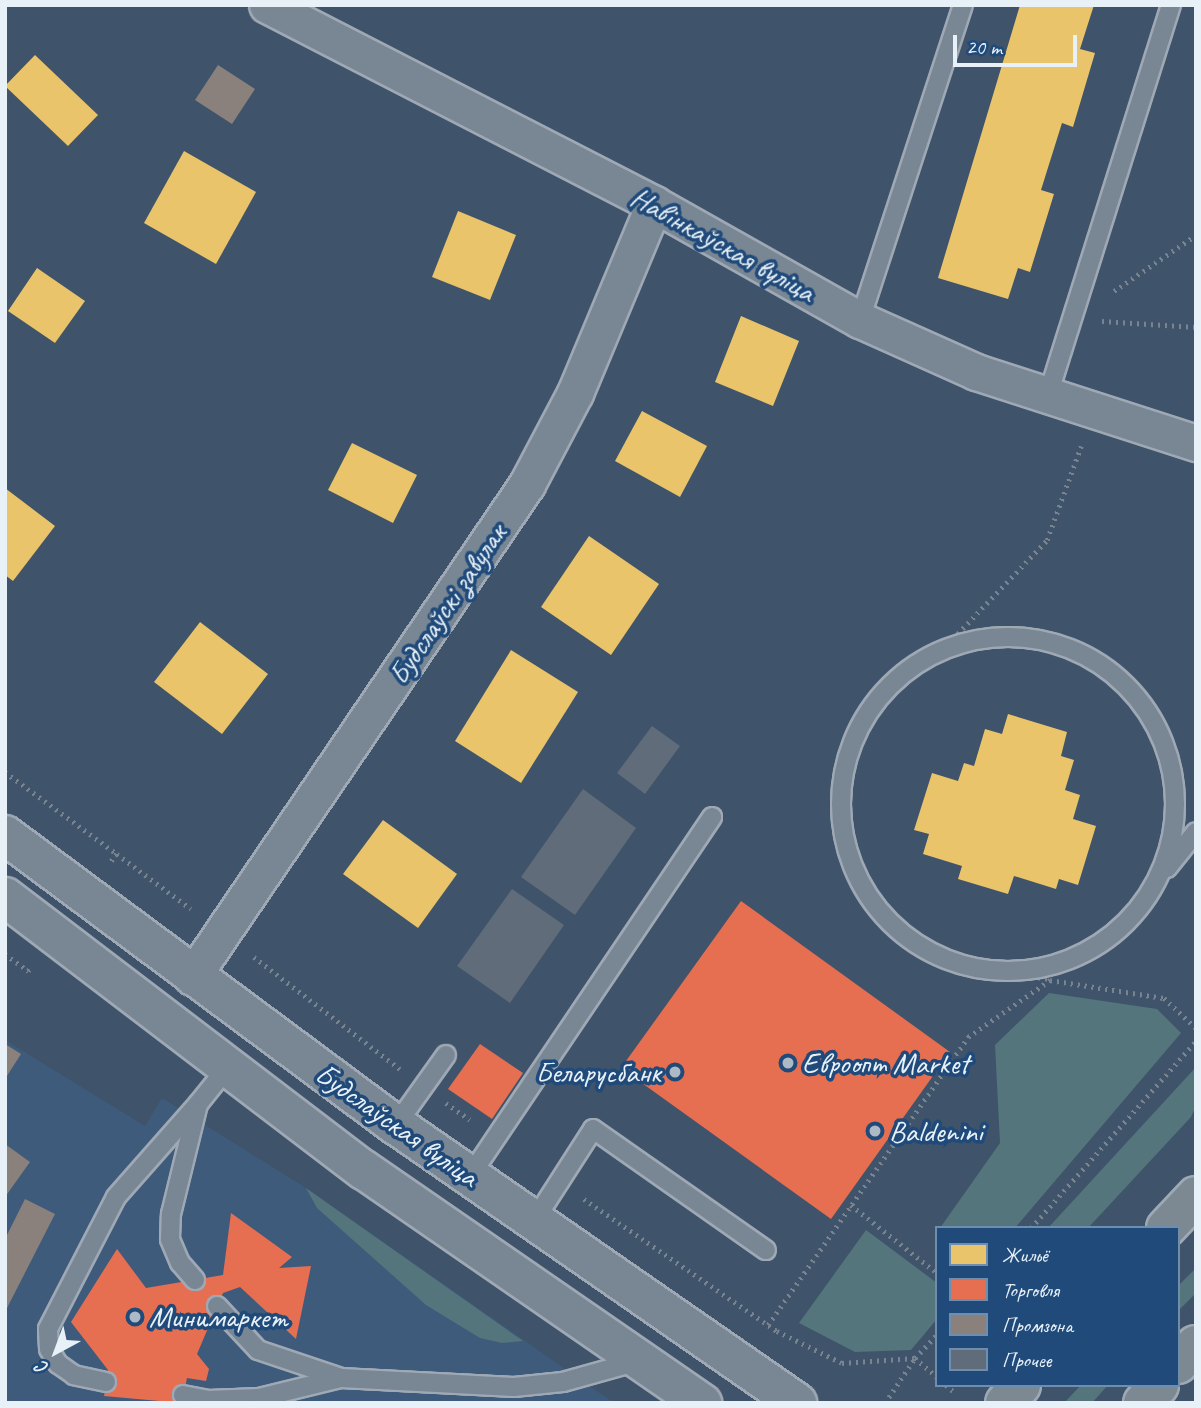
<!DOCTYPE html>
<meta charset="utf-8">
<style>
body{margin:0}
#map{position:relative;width:1201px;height:1408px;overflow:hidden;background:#3f536a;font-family:Caveat,sans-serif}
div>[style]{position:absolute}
.built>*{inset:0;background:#3e5b7b}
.green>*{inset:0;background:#54757c}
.homes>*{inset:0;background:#e9c46a}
.shops>*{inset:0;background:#e76f51}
.industry>*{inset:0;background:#8a817c}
.building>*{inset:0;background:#606c79}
.path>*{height:4.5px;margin-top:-2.25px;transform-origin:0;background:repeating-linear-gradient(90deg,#798491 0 2px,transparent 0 7px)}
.roads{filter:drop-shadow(2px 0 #9fa9b5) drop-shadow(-2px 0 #9fa9b5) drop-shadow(0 2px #9fa9b5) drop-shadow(0 -2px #9fa9b5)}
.service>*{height:18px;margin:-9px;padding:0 9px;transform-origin:9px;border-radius:9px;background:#798694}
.service>.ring{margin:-9px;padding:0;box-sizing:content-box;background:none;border:18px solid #798694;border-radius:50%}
.minor>*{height:35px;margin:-17.5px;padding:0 17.5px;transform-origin:17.5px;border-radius:17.5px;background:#798694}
.secondary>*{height:38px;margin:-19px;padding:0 19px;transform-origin:19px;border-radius:19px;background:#798694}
.primary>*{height:38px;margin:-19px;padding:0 19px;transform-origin:19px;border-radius:19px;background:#7d8992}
.dots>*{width:19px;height:19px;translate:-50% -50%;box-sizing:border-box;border:4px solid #1f4a7a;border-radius:50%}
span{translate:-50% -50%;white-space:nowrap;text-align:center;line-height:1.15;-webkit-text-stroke:7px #1f4a7a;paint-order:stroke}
.street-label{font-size:30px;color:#e8f1f8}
.poi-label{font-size:30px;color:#e8f1f8}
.left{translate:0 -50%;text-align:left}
.right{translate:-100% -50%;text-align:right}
.frame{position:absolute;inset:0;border:7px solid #e8f1f8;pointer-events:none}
.legend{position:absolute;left:935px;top:1226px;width:245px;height:161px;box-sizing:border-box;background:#1f4a7a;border:2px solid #6f8dac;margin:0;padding:9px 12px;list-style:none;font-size:21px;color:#e8f1f8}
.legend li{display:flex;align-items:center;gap:14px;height:35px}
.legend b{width:35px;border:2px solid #6f8dac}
.north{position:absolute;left:21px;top:1317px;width:70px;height:70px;-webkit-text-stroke:5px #1f4a7a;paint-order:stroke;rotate:221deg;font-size:19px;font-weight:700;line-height:28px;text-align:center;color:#e8f1f8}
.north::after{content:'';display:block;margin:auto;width:24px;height:32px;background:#e8f1f8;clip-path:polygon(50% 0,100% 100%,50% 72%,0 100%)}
.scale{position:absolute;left:953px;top:35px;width:124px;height:32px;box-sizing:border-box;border:4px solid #e8f1f8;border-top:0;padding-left:9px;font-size:21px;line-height:24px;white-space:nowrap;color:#e8f1f8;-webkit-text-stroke:5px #1f4a7a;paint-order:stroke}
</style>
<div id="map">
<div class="built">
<i style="clip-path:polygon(5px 1040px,145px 1126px,162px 1098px,306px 1188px,614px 1403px,5px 1403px)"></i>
</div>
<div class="green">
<i style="clip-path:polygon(1049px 993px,1157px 1009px,1181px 1033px,1015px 1228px,940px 1228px,1000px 1143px,995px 1045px)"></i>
<i style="clip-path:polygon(1196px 1067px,1196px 1106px,1191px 1117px,1088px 1228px,1048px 1228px)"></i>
<i style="clip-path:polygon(306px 1188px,523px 1341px,502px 1343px,480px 1338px,426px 1305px,317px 1208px)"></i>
<i style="clip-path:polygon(866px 1230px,937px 1283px,937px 1319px,911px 1350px,855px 1352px,799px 1323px)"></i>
<i style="clip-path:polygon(1196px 1268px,1196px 1293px,1178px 1311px,1178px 1286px)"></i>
<i style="clip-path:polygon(1081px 1385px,1108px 1385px,1092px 1403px,1064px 1403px)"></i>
</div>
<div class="homes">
<i style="clip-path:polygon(1020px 5px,1094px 5px,1080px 49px,1095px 53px,1073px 127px,1062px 123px,1041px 190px,1054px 194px,1030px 272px,1018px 268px,1008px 299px,938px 278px)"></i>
<i style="clip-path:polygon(35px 55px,98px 115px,68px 146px,5px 86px)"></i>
<i style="clip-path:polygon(184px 151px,256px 192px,216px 264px,144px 223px)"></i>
<i style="clip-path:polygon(458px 211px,516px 235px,490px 300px,432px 277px)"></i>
<i style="clip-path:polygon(37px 268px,85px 301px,55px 343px,8px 311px)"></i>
<i style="clip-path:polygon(741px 316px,799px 341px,773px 406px,715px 382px)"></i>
<i style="clip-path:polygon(642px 411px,707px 446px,680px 497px,615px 461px)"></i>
<i style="clip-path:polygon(352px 443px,417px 475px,393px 523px,328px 490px)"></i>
<i style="clip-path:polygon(5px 488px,55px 526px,13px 581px,5px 575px)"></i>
<i style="clip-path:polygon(589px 536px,659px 584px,611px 655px,541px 607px)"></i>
<i style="clip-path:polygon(200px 622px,268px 674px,222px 734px,154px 682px)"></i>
<i style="clip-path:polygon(511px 650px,578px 692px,521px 783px,455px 741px)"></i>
<i style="clip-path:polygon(1008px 714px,1067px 732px,1061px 756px,1074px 760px,1065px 790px,1080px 795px,1073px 819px,1096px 826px,1078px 885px,1059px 879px,1056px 889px,1014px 876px,1008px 894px,958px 879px,962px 866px,923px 854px,929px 834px,914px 830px,932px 773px,958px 781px,964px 763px,974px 766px,985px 729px,1002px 734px)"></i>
<i style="clip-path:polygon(383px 820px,457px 874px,418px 928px,343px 874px)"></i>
</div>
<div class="shops">
<i style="clip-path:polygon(741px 901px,950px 1052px,831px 1219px,621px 1068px)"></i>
<i style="clip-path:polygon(480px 1044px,523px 1073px,492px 1119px,448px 1089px)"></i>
<i style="clip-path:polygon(231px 1213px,292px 1257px,279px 1268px,311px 1266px,296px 1339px,240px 1287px,223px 1293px,197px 1354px,209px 1369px,206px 1381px,187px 1378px,182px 1403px,104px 1396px,108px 1370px,71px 1322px,117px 1249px,146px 1288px,223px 1275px)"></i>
</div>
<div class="industry">
<i style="clip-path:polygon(218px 65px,255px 89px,232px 124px,195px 100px)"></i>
<i style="clip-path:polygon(5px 1044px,21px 1054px,5px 1079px)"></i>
<i style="clip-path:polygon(5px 1144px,30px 1162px,5px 1197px)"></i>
<i style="clip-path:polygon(25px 1199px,55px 1214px,5px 1312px,5px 1239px)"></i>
</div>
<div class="building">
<i style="clip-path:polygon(652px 726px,680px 746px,645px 794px,617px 773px)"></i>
<i style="clip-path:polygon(583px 789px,636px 828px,575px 915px,521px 877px)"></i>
<i style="clip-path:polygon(512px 889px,564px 925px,510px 1003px,457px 966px)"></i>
</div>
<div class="path">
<i style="left:1114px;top:291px;width:99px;rotate:-34.3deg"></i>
<i style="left:1102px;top:321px;width:94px;rotate:3.7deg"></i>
<i style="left:943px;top:649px;width:151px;rotate:-46.3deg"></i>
<i style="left:1047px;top:540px;width:100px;rotate:-70.1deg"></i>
<i style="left:5px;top:772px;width:139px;rotate:36.2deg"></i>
<i style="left:117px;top:854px;width:10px;rotate:127deg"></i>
<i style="left:117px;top:854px;width:92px;rotate:36.6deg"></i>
<i style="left:5px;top:954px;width:29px;rotate:36deg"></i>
<i style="left:28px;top:971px;width:6px;rotate:-51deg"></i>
<i style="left:254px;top:957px;width:184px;rotate:37.5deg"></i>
<i style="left:997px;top:971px;width:53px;rotate:8.7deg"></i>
<i style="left:446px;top:1103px;width:29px;rotate:35deg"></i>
<i style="left:584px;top:1199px;width:234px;rotate:34.4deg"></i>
<i style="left:777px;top:1331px;width:72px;rotate:26.2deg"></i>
<i style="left:842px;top:1363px;width:73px;rotate:-3.9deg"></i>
<i style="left:915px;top:1358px;width:33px;rotate:-47deg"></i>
<i style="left:851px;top:1205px;width:110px;rotate:38.3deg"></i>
<i style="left:1031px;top:1228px;width:249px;rotate:-48.6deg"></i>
<i style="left:768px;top:1325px;width:351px;rotate:-55.2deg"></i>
<i style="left:968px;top:1037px;width:100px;rotate:-34.8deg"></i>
<i style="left:1050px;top:980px;width:115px;rotate:9deg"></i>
<i style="left:1164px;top:998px;width:44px;rotate:43.2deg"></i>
<i style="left:946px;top:1385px;width:9px;rotate:41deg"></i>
<i style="left:885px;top:1403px;width:54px;rotate:-56.3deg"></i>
<i style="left:915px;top:1358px;width:29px;rotate:41deg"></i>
</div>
<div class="roads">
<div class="service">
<i style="left:860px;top:320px;width:331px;rotate:-71.9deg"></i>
<i style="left:1048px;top:395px;width:409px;rotate:-72.5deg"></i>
<i class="ring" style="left:841px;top:637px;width:316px;height:316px"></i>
<i style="left:1167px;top:868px;width:46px;rotate:-51.1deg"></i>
<i style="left:396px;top:1125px;width:86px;rotate:-54.5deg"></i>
<i style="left:470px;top:1176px;width:433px;rotate:-56deg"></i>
<i style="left:534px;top:1221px;width:109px;rotate:-57.3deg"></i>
<i style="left:593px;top:1129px;width:211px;rotate:35deg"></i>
<i style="left:195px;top:1280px;width:23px;rotate:-131deg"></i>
<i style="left:180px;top:1263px;width:26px;rotate:-113deg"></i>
<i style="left:170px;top:1239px;width:25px;rotate:-88deg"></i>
<i style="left:171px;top:1214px;width:113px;rotate:-76.2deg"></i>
<i style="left:198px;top:1104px;width:46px;rotate:-51.1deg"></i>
<i style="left:217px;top:1306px;width:60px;rotate:47deg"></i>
<i style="left:258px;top:1350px;width:88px;rotate:18.6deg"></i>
<i style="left:341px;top:1378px;width:173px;rotate:3deg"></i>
<i style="left:514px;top:1387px;width:49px;rotate:-5.8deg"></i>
<i style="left:563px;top:1382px;width:78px;rotate:-15.6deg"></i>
<i style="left:106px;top:1382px;width:33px;rotate:-168deg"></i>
<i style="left:74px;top:1375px;width:19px;rotate:-145deg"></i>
<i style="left:58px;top:1364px;width:17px;rotate:-121deg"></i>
<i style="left:49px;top:1349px;width:20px;rotate:-93deg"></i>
<i style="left:48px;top:1329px;width:148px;rotate:-62.7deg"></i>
<i style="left:116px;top:1197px;width:124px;rotate:-48.6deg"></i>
<i style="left:183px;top:1395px;width:25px;rotate:11deg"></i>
<i style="left:208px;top:1400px;width:51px;rotate:-2.2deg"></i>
<i style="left:259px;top:1398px;width:84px;rotate:-13.7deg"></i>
</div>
<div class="minor">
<i style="left:267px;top:5px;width:435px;rotate:27.2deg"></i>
<i style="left:654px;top:204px;width:236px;rotate:29.4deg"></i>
<i style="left:860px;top:320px;width:127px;rotate:24.1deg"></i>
<i style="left:976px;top:372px;width:231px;rotate:17.9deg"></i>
<i style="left:192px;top:977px;width:596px;rotate:-55.8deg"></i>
<i style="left:527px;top:484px;width:103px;rotate:-62.2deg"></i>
<i style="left:575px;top:393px;width:205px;rotate:-67.3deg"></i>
</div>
<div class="secondary">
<i style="left:5px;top:835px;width:487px;rotate:36.6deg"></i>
<i style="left:396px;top:1125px;width:488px;rotate:34.7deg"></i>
<i style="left:5px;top:897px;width:451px;rotate:37.3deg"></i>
<i style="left:364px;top:1170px;width:411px;rotate:34.6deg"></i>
</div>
<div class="primary">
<i style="left:1166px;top:1228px;width:44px;rotate:-46.8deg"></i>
<i style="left:1178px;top:1364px;width:26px;rotate:-47deg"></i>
<i style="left:1005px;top:1403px;width:24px;rotate:-48deg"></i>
<i style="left:1143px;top:1403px;width:24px;rotate:-48deg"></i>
</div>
</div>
<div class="dots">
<i style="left:788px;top:1063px;background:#adbac6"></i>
<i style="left:675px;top:1072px;background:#adbac6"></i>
<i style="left:875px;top:1131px;background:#adbac6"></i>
<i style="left:135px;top:1317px;background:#adbac6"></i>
</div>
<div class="street-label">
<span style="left:723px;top:244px;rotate:29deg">Навінкаўская вуліца</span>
<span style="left:447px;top:604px;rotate:-56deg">Будслаўскі завулак</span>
<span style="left:397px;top:1125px;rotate:35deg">Будслаўская вуліца</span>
</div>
<div class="poi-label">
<span class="left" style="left:802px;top:1063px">Евроопт Market</span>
<span class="right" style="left:661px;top:1072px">Беларусбанк</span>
<span class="left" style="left:889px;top:1131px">Baldenini</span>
<span class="left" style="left:149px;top:1317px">Минимаркет</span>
</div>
<div class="frame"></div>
<ul class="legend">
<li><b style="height:19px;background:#e9c46a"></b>Жильё</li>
<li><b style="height:19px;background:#e76f51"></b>Торговля</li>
<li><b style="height:19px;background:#8a817c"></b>Промзона</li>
<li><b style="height:19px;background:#606c79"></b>Прочее</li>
</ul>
<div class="north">С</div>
<div class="scale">20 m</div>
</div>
